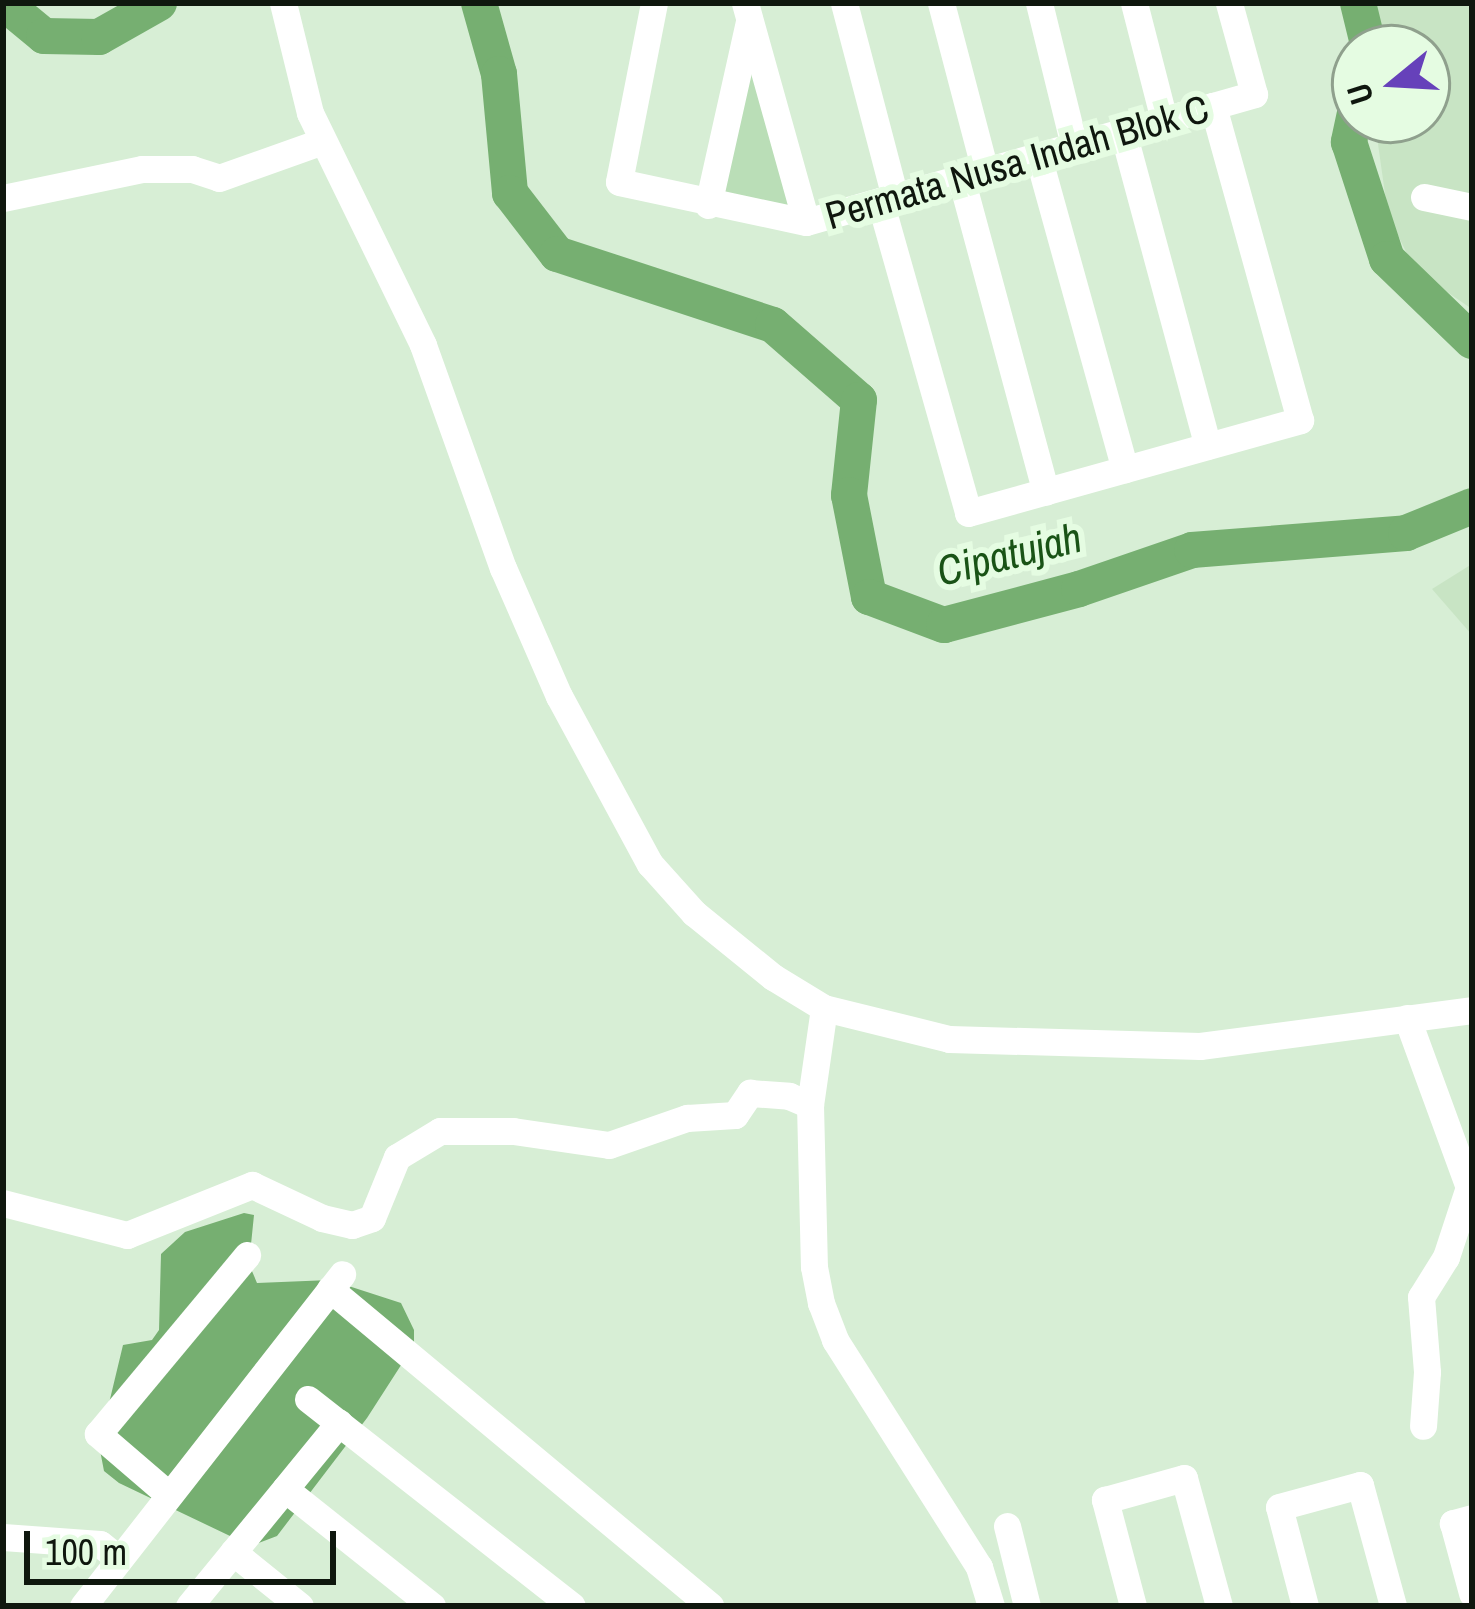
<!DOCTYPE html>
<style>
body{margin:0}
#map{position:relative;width:1475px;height:1609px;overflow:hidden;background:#d7eed5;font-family:"Archivo Narrow",sans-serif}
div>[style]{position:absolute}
.built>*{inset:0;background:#c8e4c4}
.green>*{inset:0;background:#badeb7}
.water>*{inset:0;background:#76af71}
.river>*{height:36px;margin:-18px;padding:0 18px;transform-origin:18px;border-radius:18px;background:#76af71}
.minor>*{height:27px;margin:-13.5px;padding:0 13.5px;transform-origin:13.5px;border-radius:13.5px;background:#fff}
span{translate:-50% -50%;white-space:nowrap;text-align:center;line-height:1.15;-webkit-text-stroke:12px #e5fce2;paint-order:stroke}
.street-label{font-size:39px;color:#0f170e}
.water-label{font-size:42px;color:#195316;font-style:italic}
.frame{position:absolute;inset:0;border:6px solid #0f170e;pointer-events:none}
.north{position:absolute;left:1331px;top:24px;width:120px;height:120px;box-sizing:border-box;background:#e5fce2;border:3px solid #8fa08d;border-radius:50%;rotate:252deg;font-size:33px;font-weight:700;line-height:48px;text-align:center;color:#0f170e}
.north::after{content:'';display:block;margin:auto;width:42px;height:54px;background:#6641ba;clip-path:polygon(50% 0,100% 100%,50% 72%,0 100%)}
.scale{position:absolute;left:24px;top:1531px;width:312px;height:54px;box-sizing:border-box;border:6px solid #0f170e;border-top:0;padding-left:15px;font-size:36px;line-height:42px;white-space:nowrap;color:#0f170e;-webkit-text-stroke:9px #e5fce2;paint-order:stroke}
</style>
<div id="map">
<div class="built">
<i style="clip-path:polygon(1372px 3px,1472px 3px,1472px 309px,1415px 270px,1388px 215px,1378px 144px,1382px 120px,1427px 120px,1427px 48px,1384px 48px)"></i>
<i style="clip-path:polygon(1472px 564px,1472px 635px,1432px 589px)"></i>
</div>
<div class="green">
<i style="clip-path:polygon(750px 35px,801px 216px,714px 201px)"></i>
</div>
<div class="water">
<i style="clip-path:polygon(244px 1213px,254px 1215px,249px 1264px,257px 1283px,330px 1280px,401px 1303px,414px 1330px,414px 1345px,367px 1418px,277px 1536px,251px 1546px,119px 1483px,104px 1471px,99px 1445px,123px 1345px,152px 1340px,159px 1330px,161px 1254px,185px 1232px)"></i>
</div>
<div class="river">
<i style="left:4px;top:3px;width:52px;rotate:39.5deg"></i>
<i style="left:44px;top:36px;width:55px;rotate:1deg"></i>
<i style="left:99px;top:37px;width:69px;rotate:-29.5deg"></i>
<i style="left:479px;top:3px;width:74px;rotate:74.3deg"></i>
<i style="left:499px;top:74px;width:120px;rotate:84.7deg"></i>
<i style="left:510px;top:193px;width:77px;rotate:52.4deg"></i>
<i style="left:557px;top:254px;width:227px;rotate:18.2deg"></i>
<i style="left:773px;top:325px;width:114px;rotate:41.1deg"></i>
<i style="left:859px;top:400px;width:96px;rotate:96deg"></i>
<i style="left:849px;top:495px;width:104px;rotate:78.9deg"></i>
<i style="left:869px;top:597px;width:80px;rotate:20.5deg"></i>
<i style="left:944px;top:625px;width:140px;rotate:-14.9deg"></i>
<i style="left:1079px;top:589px;width:120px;rotate:-19deg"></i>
<i style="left:1192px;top:550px;width:215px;rotate:-4.5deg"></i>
<i style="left:1406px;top:533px;width:71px;rotate:-22.2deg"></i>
<i style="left:1358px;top:3px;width:46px;rotate:76.3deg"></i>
<i style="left:1355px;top:113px;width:30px;rotate:102deg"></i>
<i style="left:1349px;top:142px;width:123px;rotate:72deg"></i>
<i style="left:1387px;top:259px;width:118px;rotate:44deg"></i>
</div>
<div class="minor">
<i style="left:283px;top:3px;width:113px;rotate:76.2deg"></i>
<i style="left:310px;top:113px;width:258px;rotate:64deg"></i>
<i style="left:423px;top:345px;width:237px;rotate:70.3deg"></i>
<i style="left:503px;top:568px;width:140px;rotate:66.4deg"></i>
<i style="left:559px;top:696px;width:191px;rotate:61.6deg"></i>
<i style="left:650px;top:864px;width:66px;rotate:48.1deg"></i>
<i style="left:694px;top:913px;width:102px;rotate:39deg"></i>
<i style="left:773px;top:977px;width:60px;rotate:31.3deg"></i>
<i style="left:824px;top:1008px;width:129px;rotate:13.9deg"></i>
<i style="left:949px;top:1039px;width:251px;rotate:1.6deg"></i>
<i style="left:1200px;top:1046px;width:274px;rotate:-7.5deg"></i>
<i style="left:654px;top:3px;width:182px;rotate:101.1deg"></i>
<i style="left:619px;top:182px;width:191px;rotate:12.1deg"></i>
<i style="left:806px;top:222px;width:466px;rotate:-15.9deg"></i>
<i style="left:1254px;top:94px;width:94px;rotate:-105.4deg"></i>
<i style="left:745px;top:3px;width:227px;rotate:74.4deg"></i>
<i style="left:844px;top:3px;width:201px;rotate:75.3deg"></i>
<i style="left:941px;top:3px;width:174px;rotate:75.3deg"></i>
<i style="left:1039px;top:3px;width:146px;rotate:76.2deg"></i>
<i style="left:1134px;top:3px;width:121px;rotate:75.6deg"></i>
<i style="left:1123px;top:132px;width:325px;rotate:74.9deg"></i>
<i style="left:1038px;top:156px;width:325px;rotate:74.5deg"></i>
<i style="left:961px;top:178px;width:325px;rotate:74.9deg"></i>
<i style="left:1424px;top:197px;width:49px;rotate:11.8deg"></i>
<i style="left:3px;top:198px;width:142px;rotate:-11.8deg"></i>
<i style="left:142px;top:169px;width:50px"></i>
<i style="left:192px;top:169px;width:28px;rotate:18deg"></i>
<i style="left:219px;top:178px;width:110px;rotate:-19.6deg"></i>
<i style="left:880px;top:201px;width:324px;rotate:74.2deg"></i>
<i style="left:968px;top:513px;width:345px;rotate:-15.6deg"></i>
<i style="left:1300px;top:420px;width:326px;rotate:-105.5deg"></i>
<i style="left:708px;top:205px;width:188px;rotate:-77.4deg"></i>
<i style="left:824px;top:1008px;width:98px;rotate:98.2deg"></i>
<i style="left:810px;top:1105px;width:162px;rotate:88.6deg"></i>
<i style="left:814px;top:1267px;width:37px;rotate:79deg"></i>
<i style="left:821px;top:1303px;width:40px;rotate:69deg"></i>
<i style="left:835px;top:1340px;width:269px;rotate:57.6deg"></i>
<i style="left:979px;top:1567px;width:41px;rotate:72.9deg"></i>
<i style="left:1407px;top:1018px;width:180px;rotate:69.9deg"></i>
<i style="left:1469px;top:1187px;width:74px;rotate:108.2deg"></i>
<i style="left:1446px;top:1257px;width:47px;rotate:122deg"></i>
<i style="left:1421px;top:1297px;width:75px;rotate:85.4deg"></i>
<i style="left:1427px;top:1372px;width:54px;rotate:94.2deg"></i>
<i style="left:3px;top:1203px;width:128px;rotate:14.5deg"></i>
<i style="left:127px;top:1235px;width:135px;rotate:-21.8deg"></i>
<i style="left:252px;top:1185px;width:77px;rotate:25.2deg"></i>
<i style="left:322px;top:1218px;width:31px;rotate:13deg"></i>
<i style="left:352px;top:1225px;width:21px;rotate:-19deg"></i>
<i style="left:372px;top:1218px;width:66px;rotate:-67.7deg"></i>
<i style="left:397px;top:1157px;width:50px;rotate:-31.2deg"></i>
<i style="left:440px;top:1131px;width:73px"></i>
<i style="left:513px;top:1131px;width:97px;rotate:8.3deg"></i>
<i style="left:609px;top:1145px;width:83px;rotate:-19.1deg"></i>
<i style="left:687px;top:1118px;width:48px;rotate:-3.6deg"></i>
<i style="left:735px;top:1115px;width:27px;rotate:-56deg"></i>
<i style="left:750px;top:1093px;width:39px;rotate:4deg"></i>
<i style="left:789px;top:1096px;width:23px;rotate:23deg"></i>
<i style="left:330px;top:1289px;width:495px;rotate:39.8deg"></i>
<i style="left:308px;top:1399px;width:335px;rotate:38.1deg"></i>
<i style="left:285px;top:1489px;width:188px;rotate:38.5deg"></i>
<i style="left:169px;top:1495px;width:94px;rotate:-139.3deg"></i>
<i style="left:98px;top:1434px;width:233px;rotate:-50.2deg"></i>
<i style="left:1472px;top:1518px;width:20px;rotate:165deg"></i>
<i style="left:1453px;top:1523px;width:73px;rotate:74.8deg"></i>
<i style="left:1007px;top:1526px;width:82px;rotate:76deg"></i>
<i style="left:3px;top:1537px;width:97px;rotate:4.1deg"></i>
<i style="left:100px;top:1544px;width:24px;rotate:38deg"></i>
<i style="left:233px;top:1552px;width:86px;rotate:38.9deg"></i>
<i style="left:83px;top:1606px;width:421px;rotate:-52deg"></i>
<i style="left:189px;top:1606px;width:237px;rotate:-50.7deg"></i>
<i style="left:1133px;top:1606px;width:110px;rotate:-104.8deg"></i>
<i style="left:1105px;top:1500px;width:82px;rotate:-15.6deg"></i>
<i style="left:1184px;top:1478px;width:133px;rotate:74.7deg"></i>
<i style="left:1305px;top:1606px;width:102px;rotate:-104.7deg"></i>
<i style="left:1279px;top:1507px;width:84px;rotate:-15.2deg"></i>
<i style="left:1360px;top:1485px;width:125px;rotate:74.7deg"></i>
</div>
<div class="street-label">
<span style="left:1017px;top:162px;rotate:-16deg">Permata Nusa Indah Blok C</span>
</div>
<div class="water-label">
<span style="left:1009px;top:554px;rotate:-14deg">Cipatujah</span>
</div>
<div class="frame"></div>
<div class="north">U</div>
<div class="scale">100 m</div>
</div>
